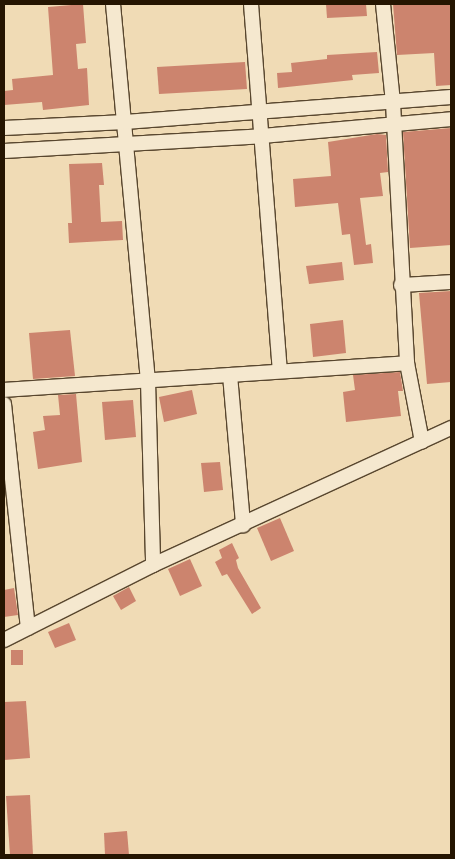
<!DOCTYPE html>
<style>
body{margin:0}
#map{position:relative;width:455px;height:859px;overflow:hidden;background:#f0dbb5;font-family:"IM FELL English",serif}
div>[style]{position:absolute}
.building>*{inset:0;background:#cc846e}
.roads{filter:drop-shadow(1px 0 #58462e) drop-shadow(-1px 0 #58462e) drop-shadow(0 1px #58462e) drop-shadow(0 -1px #58462e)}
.street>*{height:14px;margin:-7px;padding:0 7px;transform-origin:7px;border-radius:7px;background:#f5e8cf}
span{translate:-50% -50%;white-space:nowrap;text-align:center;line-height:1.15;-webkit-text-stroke:4px #f5e8cf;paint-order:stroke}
.frame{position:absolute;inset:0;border:5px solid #251501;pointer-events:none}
</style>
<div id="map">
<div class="building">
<i style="clip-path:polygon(83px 4px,86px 43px,76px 44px,78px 69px,87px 68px,89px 105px,43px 110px,42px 102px,4px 105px,4px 91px,13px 90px,12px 79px,53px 75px,48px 7px)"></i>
<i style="clip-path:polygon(326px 4px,366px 4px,367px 16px,327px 18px)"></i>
<i style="clip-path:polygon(393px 4px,451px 4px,451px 85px,436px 86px,434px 53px,397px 55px)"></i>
<i style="clip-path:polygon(377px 52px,379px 73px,352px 75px,353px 80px,278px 88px,277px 73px,292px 72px,291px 63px,327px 59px,327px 55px)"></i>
<i style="clip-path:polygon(245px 62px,247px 89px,159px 94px,157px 67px)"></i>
<i style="clip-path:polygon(451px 128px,451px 245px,410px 248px,403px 132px)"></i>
<i style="clip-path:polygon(377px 134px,386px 135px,388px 172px,380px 173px,383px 196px,360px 198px,366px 245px,371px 244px,373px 263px,354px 265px,350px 234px,342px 235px,338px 203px,295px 207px,293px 179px,331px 176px,328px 142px)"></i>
<i style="clip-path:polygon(102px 163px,104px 185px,99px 185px,101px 222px,122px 221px,123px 240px,69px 243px,68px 223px,72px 223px,69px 164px)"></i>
<i style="clip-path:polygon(342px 262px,344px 280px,309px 284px,306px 266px)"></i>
<i style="clip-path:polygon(451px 291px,451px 382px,427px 384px,419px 293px)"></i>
<i style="clip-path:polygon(343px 320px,346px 353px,313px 357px,310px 324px)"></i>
<i style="clip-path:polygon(70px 330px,75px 376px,33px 379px,29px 333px)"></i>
<i style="clip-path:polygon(400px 372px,403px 391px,398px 391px,401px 416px,346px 422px,343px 392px,355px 390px,353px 375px)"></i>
<i style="clip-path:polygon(192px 390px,197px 414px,164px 422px,159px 397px)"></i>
<i style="clip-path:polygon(76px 394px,82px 462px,38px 469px,33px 432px,45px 430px,43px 416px,60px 415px,58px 395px)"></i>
<i style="clip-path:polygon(133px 400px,136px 437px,105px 440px,102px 402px)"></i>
<i style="clip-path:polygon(220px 462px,223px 490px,204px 492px,201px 463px)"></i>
<i style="clip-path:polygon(280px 518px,294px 551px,271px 561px,257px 528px)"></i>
<i style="clip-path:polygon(232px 543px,239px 558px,236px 560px,238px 568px,261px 608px,252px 614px,227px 574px,222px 576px,215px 562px,222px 558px,219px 550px)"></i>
<i style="clip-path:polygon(190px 559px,202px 586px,180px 596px,168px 569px)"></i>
<i style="clip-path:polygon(129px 587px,136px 601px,121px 610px,113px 596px)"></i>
<i style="clip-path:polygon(14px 588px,18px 615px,4px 617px,4px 590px)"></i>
<i style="clip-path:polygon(69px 623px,76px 640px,55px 648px,48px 632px)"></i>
<i style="clip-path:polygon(11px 650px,23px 650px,23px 665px,11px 665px)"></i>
<i style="clip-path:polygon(26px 701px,30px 758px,4px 760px,4px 702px)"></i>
<i style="clip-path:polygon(30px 795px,33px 855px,10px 855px,6px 796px)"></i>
<i style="clip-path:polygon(127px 831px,129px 855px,105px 855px,104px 833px)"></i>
</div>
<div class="roads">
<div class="street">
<i style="left:113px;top:4px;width:379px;rotate:84.7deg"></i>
<i style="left:148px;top:381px;width:184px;rotate:88.4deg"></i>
<i style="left:251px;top:4px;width:368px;rotate:85.5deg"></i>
<i style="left:383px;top:4px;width:100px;rotate:84.2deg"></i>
<i style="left:393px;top:103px;width:260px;rotate:86.9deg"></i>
<i style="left:407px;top:363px;width:80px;rotate:79.2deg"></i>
<i style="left:4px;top:128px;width:121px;rotate:-2.8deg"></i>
<i style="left:125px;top:122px;width:327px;rotate:-4.4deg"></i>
<i style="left:4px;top:151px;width:258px;rotate:-3.3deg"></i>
<i style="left:262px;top:136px;width:190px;rotate:-5.1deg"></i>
<i style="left:401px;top:285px;width:50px;rotate:-3.4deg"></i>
<i style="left:230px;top:375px;width:151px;rotate:85deg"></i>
<i style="left:4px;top:390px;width:404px;rotate:-3.8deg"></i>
<i style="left:4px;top:404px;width:225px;rotate:83.9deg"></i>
<i style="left:4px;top:640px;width:167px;rotate:-26.7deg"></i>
<i style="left:153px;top:565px;width:328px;rotate:-24.7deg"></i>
</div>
</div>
<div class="frame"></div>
</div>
